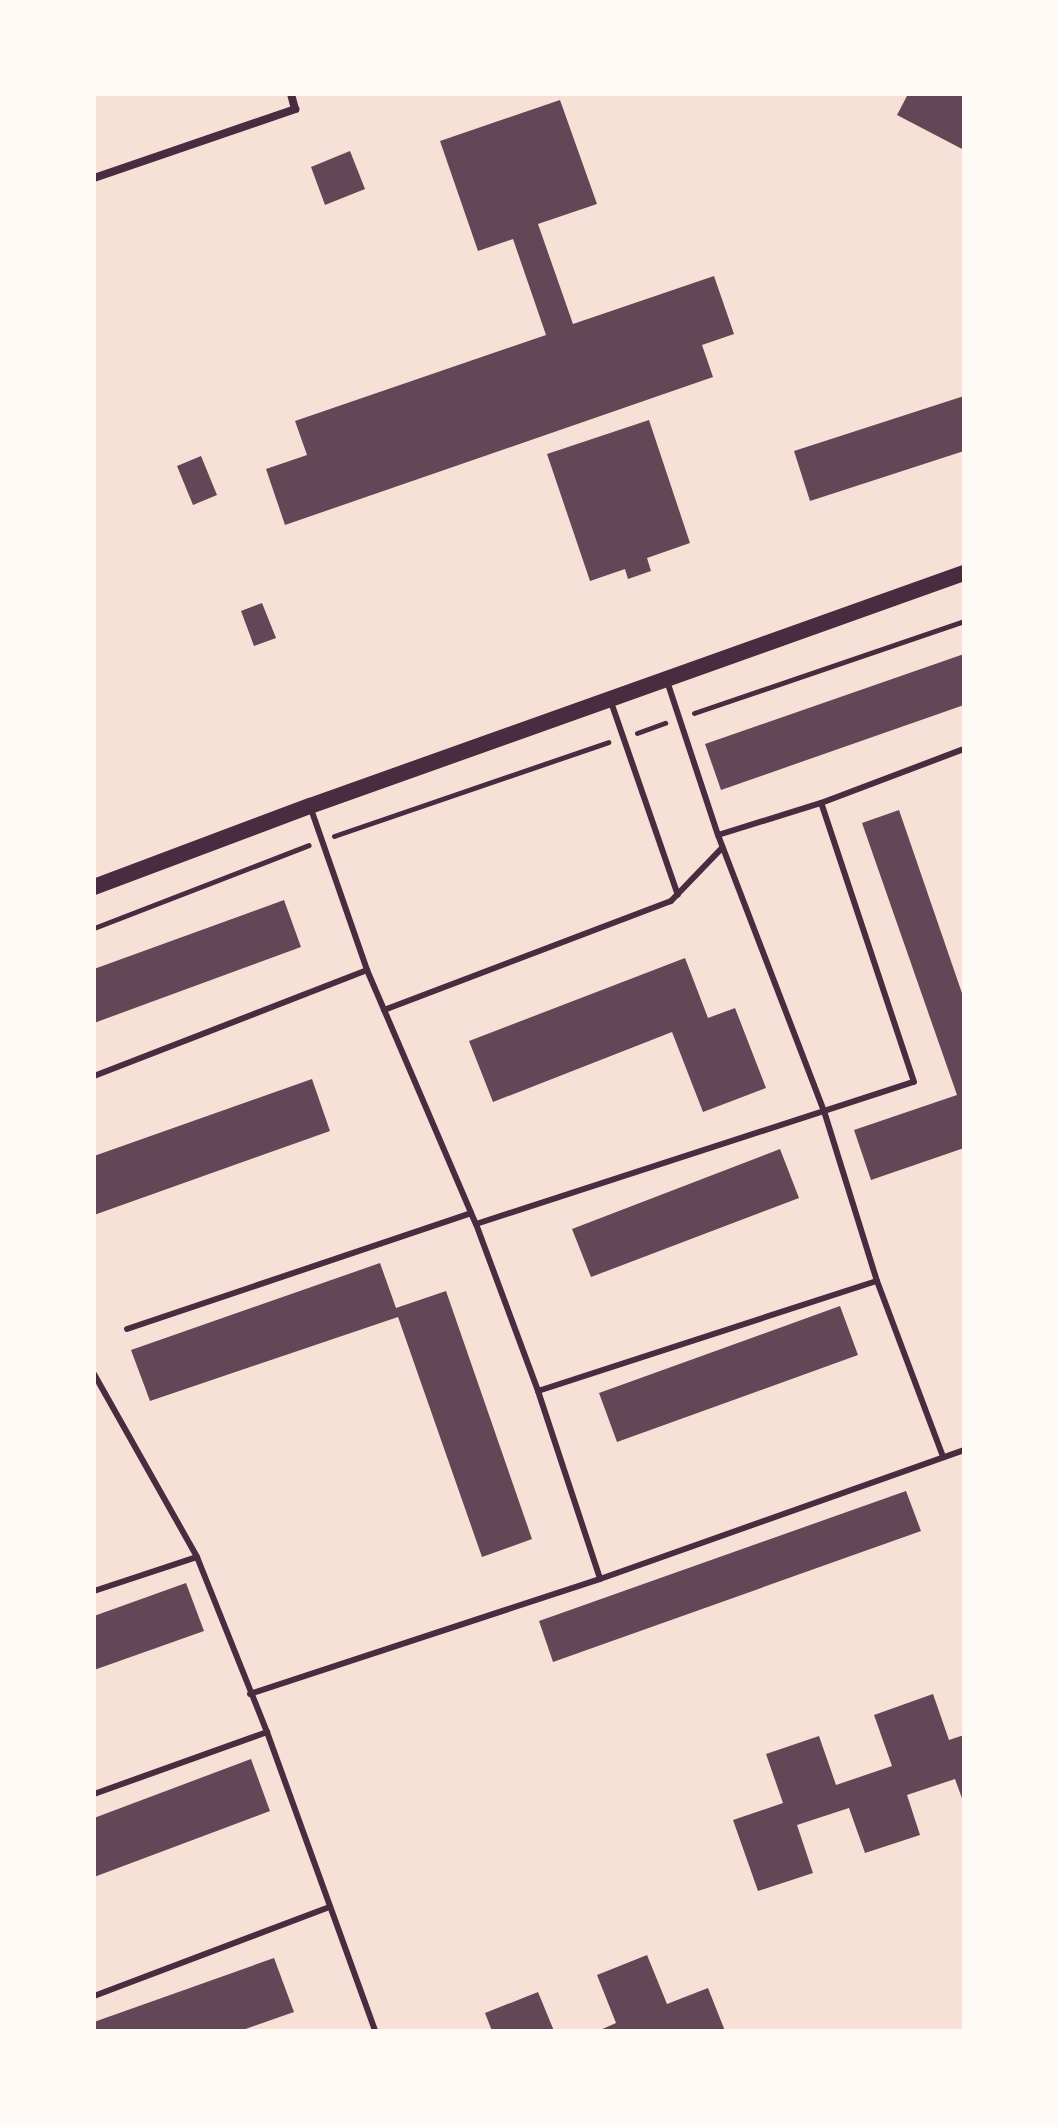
<!DOCTYPE html>
<style>
body{margin:0}
#map{position:relative;width:1058px;height:2125px;overflow:hidden;background:#f7e1d7;font-family:"Alegreya Sans",sans-serif}
div>[style]{position:absolute}
.building>*{inset:0;background:#644757}
.path>*{height:5px;margin:-2.5px;padding:0 2.5px;transform-origin:2.5px;border-radius:2.5px;background:#4a2c40}
.service>*{height:6px;margin:-3px;padding:0 3px;transform-origin:3px;border-radius:3px;background:#4a2c40}
.minor>*{height:8px;margin:-4px;padding:0 4px;transform-origin:4px;border-radius:4px;background:#4a2c40}
.secondary>*{height:16px;margin:-8px;padding:0 8px;transform-origin:8px;border-radius:8px;background:#4a2c40}
span{translate:-50% -50%;white-space:nowrap;text-align:center;line-height:1.15;-webkit-text-stroke:8px #fffaf5;paint-order:stroke}
.frame{position:absolute;inset:0;border:96px solid #fffaf5;pointer-events:none}
</style>
<div id="map">
<div class="building">
<i style="clip-path:polygon(908px 94px,964px 94px,964px 150px,897px 115px)"></i>
<i style="clip-path:polygon(560px 100px,597px 204px,538px 224px,573px 324px,714px 276px,734px 334px,702px 345px,713px 377px,285px 525px,266px 469px,307px 455px,295px 421px,546px 335px,513px 239px,478px 251px,440px 141px)"></i>
<i style="clip-path:polygon(350px 151px,365px 189px,325px 205px,311px 167px)"></i>
<i style="clip-path:polygon(964px 396px,964px 451px,810px 501px,794px 451px)"></i>
<i style="clip-path:polygon(649px 420px,690px 543px,647px 558px,651px 571px,628px 579px,625px 569px,590px 581px,547px 454px)"></i>
<i style="clip-path:polygon(201px 456px,217px 495px,193px 505px,177px 466px)"></i>
<i style="clip-path:polygon(262px 603px,276px 638px,254px 646px,241px 611px)"></i>
<i style="clip-path:polygon(964px 654px,964px 705px,721px 790px,705px 744px)"></i>
<i style="clip-path:polygon(899px 810px,964px 999px,964px 1148px,871px 1180px,854px 1130px,957px 1095px,862px 823px)"></i>
<i style="clip-path:polygon(284px 900px,301px 947px,94px 1023px,94px 969px)"></i>
<i style="clip-path:polygon(685px 958px,708px 1018px,735px 1008px,766px 1088px,703px 1112px,672px 1032px,493px 1102px,469px 1041px)"></i>
<i style="clip-path:polygon(312px 1079px,330px 1131px,94px 1215px,94px 1156px)"></i>
<i style="clip-path:polygon(780px 1149px,799px 1198px,591px 1277px,572px 1229px)"></i>
<i style="clip-path:polygon(380px 1263px,396px 1308px,446px 1291px,532px 1539px,482px 1557px,398px 1317px,150px 1401px,131px 1350px)"></i>
<i style="clip-path:polygon(840px 1306px,858px 1355px,617px 1442px,599px 1393px)"></i>
<i style="clip-path:polygon(906px 1491px,921px 1531px,553px 1662px,539px 1621px)"></i>
<i style="clip-path:polygon(186px 1583px,204px 1631px,94px 1670px,94px 1616px)"></i>
<i style="clip-path:polygon(933px 1694px,949px 1740px,964px 1735px,964px 1804px,955px 1779px,907px 1795px,920px 1835px,865px 1853px,849px 1808px,797px 1825px,813px 1873px,758px 1891px,733px 1820px,783px 1803px,766px 1754px,819px 1736px,836px 1785px,892px 1766px,874px 1715px)"></i>
<i style="clip-path:polygon(251px 1759px,270px 1811px,94px 1877px,94px 1818px)"></i>
<i style="clip-path:polygon(647px 1955px,667px 2004px,708px 1988px,725px 2031px,598px 2031px,616px 2023px,597px 1975px)"></i>
<i style="clip-path:polygon(274px 1958px,294px 2012px,240px 2031px,94px 2031px,94px 2022px)"></i>
<i style="clip-path:polygon(538px 1992px,554px 2031px,492px 2031px,485px 2013px)"></i>
</div>
<div class="path">
<i style="left:694px;top:713px;width:285px;rotate:-18.8deg"></i>
<i style="left:637px;top:733px;width:30px;rotate:-20deg"></i>
<i style="left:334px;top:836px;width:290px;rotate:-18.9deg"></i>
<i style="left:94px;top:928px;width:230px;rotate:-21.1deg"></i>
</div>
<div class="service">
<i style="left:667px;top:681px;width:162px;rotate:71.7deg"></i>
<i style="left:718px;top:835px;width:296px;rotate:69deg"></i>
<i style="left:824px;top:1111px;width:178px;rotate:72.7deg"></i>
<i style="left:877px;top:1281px;width:188px;rotate:69.4deg"></i>
<i style="left:611px;top:702px;width:204px;rotate:70.9deg"></i>
<i style="left:311px;top:809px;width:170px;rotate:70.8deg"></i>
<i style="left:367px;top:970px;width:264px;rotate:66.8deg"></i>
<i style="left:718px;top:835px;width:108px;rotate:-17.3deg"></i>
<i style="left:821px;top:803px;width:153px;rotate:-20.7deg"></i>
<i style="left:384px;top:1010px;width:307px;rotate:-20.8deg"></i>
<i style="left:671px;top:901px;width:74px;rotate:-46.1deg"></i>
<i style="left:94px;top:1076px;width:293px;rotate:-21.2deg"></i>
<i style="left:476px;top:1224px;width:178px;rotate:69.6deg"></i>
<i style="left:538px;top:1391px;width:356px;rotate:-18deg"></i>
<i style="left:127px;top:1329px;width:363px;rotate:-18.6deg"></i>
<i style="left:471px;top:1213px;width:12px;rotate:66deg"></i>
<i style="left:476px;top:1224px;width:460px;rotate:-18deg"></i>
<i style="left:914px;top:1082px;width:294px;rotate:-108.4deg"></i>
<i style="left:94px;top:1374px;width:210px;rotate:60.6deg"></i>
<i style="left:197px;top:1557px;width:188px;rotate:68.2deg"></i>
<i style="left:267px;top:1732px;width:318px;rotate:70.1deg"></i>
<i style="left:538px;top:1391px;width:198px;rotate:71.7deg"></i>
<i style="left:94px;top:1591px;width:108px;rotate:-18.3deg"></i>
<i style="left:250px;top:1694px;width:368px;rotate:-18.2deg"></i>
<i style="left:600px;top:1579px;width:386px;rotate:-19.5deg"></i>
<i style="left:94px;top:1794px;width:184px;rotate:-19.7deg"></i>
<i style="left:94px;top:1996px;width:251px;rotate:-20.7deg"></i>
</div>
<div class="minor">
<i style="left:94px;top:178px;width:213px;rotate:-18.9deg"></i>
<i style="left:295px;top:109px;width:16px;rotate:-105deg"></i>
</div>
<div class="secondary">
<i style="left:94px;top:887px;width:231px;rotate:-20.6deg"></i>
<i style="left:310px;top:806px;width:694px;rotate:-19.61deg"></i>
</div>
<div class="frame"></div>
</div>
